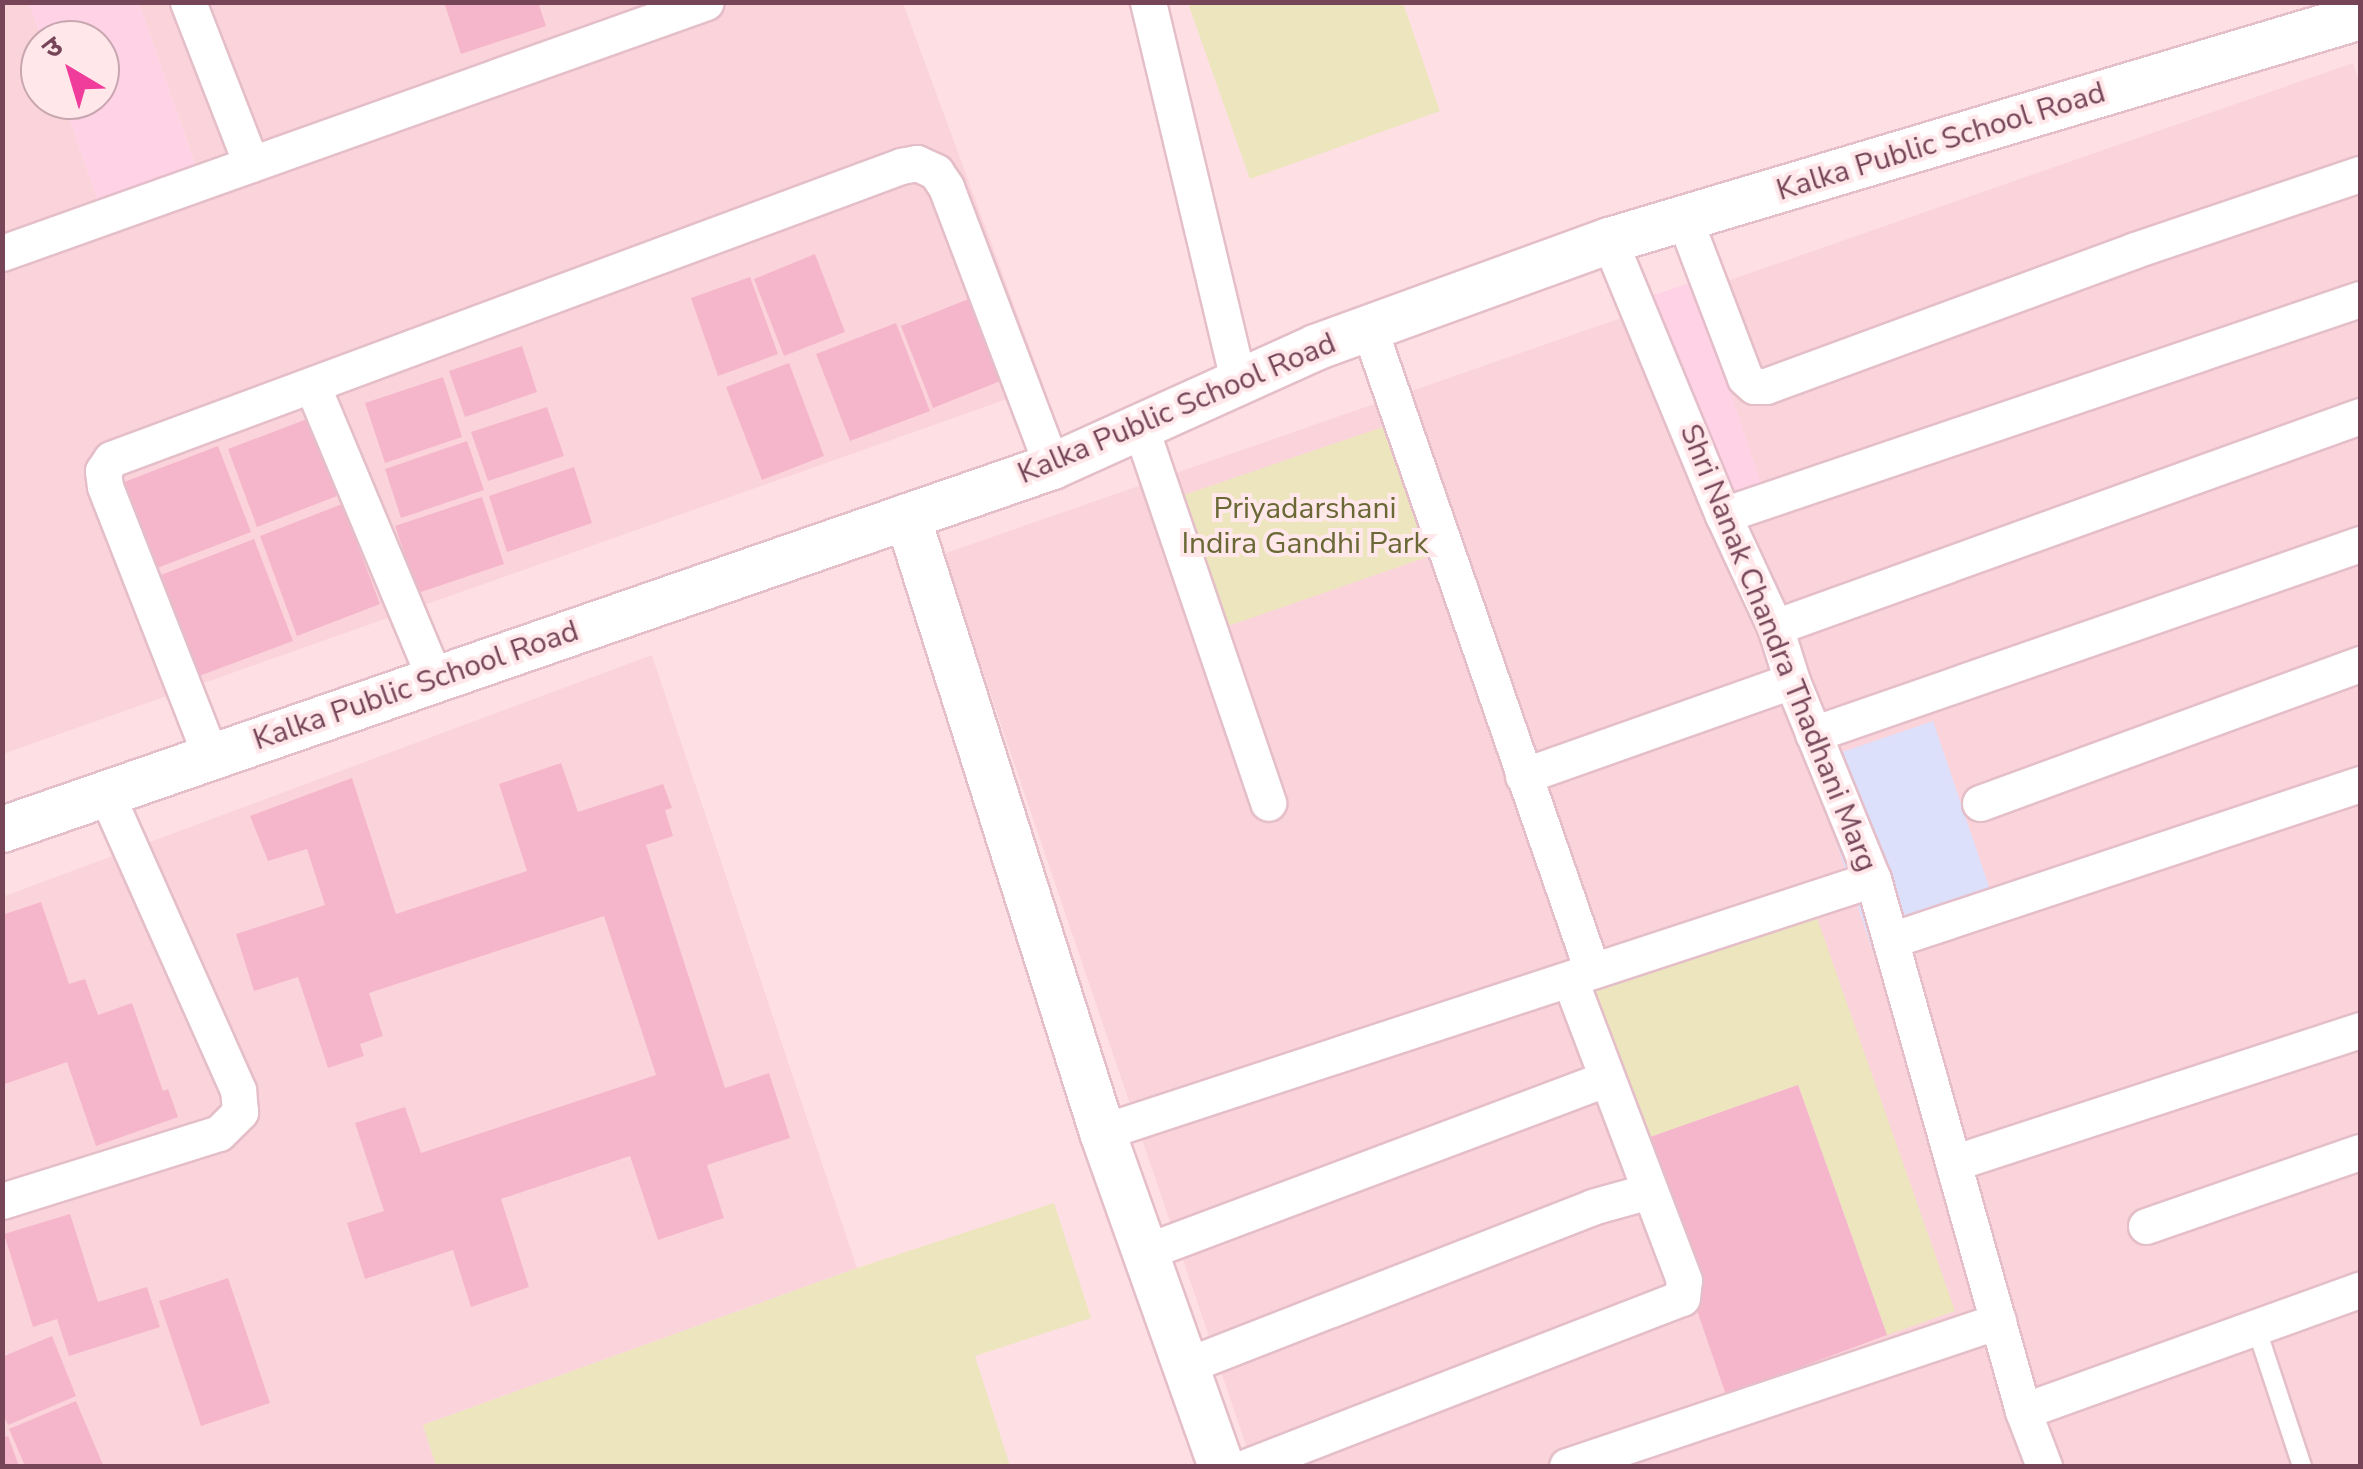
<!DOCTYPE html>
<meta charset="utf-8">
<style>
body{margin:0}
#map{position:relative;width:2363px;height:1469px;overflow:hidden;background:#fee0e4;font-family:"Nunito Sans","Noto Sans Devanagari",sans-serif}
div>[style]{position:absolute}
.residential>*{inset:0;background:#fbd4db}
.commercial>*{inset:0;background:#ffd2e6}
.education>*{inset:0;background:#dde0fa}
.green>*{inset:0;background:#ece5be}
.building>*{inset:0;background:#f5b6cb}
.roads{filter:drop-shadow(2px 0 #e4bec8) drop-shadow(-2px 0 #e4bec8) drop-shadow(0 2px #e4bec8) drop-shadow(0 -2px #e4bec8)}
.service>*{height:18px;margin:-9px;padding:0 9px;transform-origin:9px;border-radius:9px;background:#fff}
.minor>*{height:35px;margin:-17.5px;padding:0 17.5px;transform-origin:17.5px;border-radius:17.5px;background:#fff}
.tertiary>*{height:45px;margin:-22.5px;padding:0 22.5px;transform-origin:22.5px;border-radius:22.5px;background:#fff}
span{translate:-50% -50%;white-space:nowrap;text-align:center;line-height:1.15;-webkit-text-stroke:8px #ffe7ea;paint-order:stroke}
.street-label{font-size:30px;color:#764658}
.park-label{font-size:30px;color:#6a6936}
.frame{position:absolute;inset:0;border:5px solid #764658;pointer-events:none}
.north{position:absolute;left:20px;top:20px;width:100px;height:100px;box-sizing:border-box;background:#ffe7ea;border:2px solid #c8a7b0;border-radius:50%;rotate:322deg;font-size:28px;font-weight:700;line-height:40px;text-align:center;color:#764658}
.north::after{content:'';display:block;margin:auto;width:35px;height:45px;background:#f03c9a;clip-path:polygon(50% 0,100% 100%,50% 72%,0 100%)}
</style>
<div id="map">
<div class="residential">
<i style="clip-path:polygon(2px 3px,29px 3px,42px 40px,40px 100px,63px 100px,101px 210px,199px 175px,139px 3px,903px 3px,1044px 386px,3px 754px)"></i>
<i style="clip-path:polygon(2353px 63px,2360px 85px,2360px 1466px,1253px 1466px,943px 554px)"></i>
<i style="clip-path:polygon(652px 655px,857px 1268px,423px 1425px,436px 1466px,3px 1466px,2px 897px)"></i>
</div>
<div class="commercial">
<i style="clip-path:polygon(29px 3px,139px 3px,199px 176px,101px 210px,63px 100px,100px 100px,100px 40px,42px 40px)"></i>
<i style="clip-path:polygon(1693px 282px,1763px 489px,1703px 509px,1632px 302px)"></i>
</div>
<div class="education">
<i style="clip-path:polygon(1933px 721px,2001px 922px,1877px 964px,1810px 763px)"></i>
</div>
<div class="green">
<i style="clip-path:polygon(1188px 3px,1412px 3px,1404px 6px,1440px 111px,1250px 179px)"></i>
<i style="clip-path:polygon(1386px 426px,1430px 556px,1225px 627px,1181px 496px)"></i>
<i style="clip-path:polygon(1810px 898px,1955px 1311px,1887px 1335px,1798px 1085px,1639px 1141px,1581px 980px)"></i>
<i style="clip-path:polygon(1054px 1203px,1091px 1318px,975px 1356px,1010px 1466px,436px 1466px,423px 1425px,857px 1268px)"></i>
</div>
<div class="building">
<i style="clip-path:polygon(444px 2px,538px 2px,546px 26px,461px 54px)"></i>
<i style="clip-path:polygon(815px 254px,845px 332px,784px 356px,754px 279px)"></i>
<i style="clip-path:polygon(750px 277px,778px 354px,718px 376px,691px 298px)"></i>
<i style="clip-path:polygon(976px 296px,1008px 378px,933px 408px,901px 326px)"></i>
<i style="clip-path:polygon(896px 323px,930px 411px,850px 441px,816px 354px)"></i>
<i style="clip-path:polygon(522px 346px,537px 392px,465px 417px,449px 371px)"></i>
<i style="clip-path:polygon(789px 363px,824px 456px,762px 480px,726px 387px)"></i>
<i style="clip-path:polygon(443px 377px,462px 437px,385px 463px,365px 403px)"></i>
<i style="clip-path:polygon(547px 407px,564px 456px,488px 481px,471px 432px)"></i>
<i style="clip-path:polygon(307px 419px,337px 496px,257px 527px,228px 449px)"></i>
<i style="clip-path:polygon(467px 441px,484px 490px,401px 518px,385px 469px)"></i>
<i style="clip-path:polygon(218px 446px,251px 532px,152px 570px,119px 484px)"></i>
<i style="clip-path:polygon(574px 467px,592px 523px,507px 552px,489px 496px)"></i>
<i style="clip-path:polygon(482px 497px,504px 564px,418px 593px,395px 526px)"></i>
<i style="clip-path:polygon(342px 504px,380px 604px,297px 636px,260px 536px)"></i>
<i style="clip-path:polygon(254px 539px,293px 641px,199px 676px,161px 575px)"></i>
<i style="clip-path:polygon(561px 763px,578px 812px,663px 784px,672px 808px,665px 810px,673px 836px,646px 845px,725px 1088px,769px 1073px,790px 1138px,707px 1165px,724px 1218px,658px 1240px,630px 1156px,501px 1199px,529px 1287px,471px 1307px,453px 1250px,365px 1279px,347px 1223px,384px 1211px,355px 1123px,405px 1107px,421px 1153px,656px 1075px,604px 916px,369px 993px,383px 1036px,360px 1044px,364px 1056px,328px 1068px,298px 977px,254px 991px,236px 934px,325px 905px,307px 849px,268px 861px,250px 816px,352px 778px,396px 914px,527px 871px,499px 784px)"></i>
<i style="clip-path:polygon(41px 902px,69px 984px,85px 979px,98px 1015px,132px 1003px,163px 1091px,168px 1089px,178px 1117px,96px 1146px,67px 1062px,2px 1085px,2px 915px)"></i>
<i style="clip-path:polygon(1798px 1085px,1887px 1335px,1726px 1395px,1639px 1141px)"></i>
<i style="clip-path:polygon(70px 1214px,98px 1302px,147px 1287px,160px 1327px,69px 1356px,57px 1319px,33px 1327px,4px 1234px)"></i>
<i style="clip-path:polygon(228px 1278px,270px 1403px,201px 1426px,159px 1301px)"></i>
<i style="clip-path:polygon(52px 1336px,76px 1396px,8px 1425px,2px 1413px,2px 1357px)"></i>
<i style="clip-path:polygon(76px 1401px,103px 1465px,25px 1466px,9px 1429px)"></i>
<i style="clip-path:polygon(8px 1436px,19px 1466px,2px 1466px,2px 1438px)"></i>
</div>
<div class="roads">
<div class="service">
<i style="left:2256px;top:1327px;width:146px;rotate:71.7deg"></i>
</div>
<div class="minor">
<i style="left:188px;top:2px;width:174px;rotate:68.7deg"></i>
<i style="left:1148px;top:2px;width:390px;rotate:76.6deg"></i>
<i style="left:1684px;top:218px;width:171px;rotate:69.1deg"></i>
<i style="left:1745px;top:378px;width:12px;rotate:42deg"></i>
<i style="left:1754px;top:386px;width:12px"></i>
<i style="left:1766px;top:386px;width:393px;rotate:-20.2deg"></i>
<i style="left:2135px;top:250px;width:237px;rotate:-18.7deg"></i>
<i style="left:1609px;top:240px;width:298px;rotate:67.5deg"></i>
<i style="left:1723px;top:515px;width:123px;rotate:65.1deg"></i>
<i style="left:1775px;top:627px;width:57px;rotate:72.5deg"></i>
<i style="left:1792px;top:681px;width:214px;rotate:67.8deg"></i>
<i style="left:1873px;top:879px;width:553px;rotate:74.25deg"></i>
<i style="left:2023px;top:1411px;width:59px;rotate:69.1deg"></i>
<i style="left:2px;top:253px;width:747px;rotate:-19.62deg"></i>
<i style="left:1369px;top:328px;width:680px;rotate:70.85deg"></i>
<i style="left:312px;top:385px;width:319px;rotate:67.3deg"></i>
<i style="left:1140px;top:426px;width:398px;rotate:71.2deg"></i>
<i style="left:1723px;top:515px;width:673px;rotate:-18.73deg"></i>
<i style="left:1775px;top:627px;width:622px;rotate:-19.83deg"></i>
<i style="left:1813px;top:734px;width:579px;rotate:-19.15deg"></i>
<i style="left:211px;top:757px;width:291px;rotate:-111.4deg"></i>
<i style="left:105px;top:486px;width:15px;rotate:-98deg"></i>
<i style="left:103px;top:471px;width:14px;rotate:-56deg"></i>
<i style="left:111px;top:459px;width:843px;rotate:-20.35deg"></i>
<i style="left:901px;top:166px;width:16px;rotate:-11deg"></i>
<i style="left:917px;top:163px;width:21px;rotate:25deg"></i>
<i style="left:936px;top:172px;width:18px;rotate:56deg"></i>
<i style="left:946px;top:187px;width:298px;rotate:69.2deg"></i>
<i style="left:1523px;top:776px;width:285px;rotate:-19.5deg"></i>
<i style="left:1980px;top:803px;width:405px;rotate:-20.1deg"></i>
<i style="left:1891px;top:940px;width:494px;rotate:-18.4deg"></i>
<i style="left:1102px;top:1132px;width:811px;rotate:-18.17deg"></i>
<i style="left:1953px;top:1163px;width:428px;rotate:-18.1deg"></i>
<i style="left:2px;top:1201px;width:227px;rotate:-17.4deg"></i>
<i style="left:219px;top:1133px;width:30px;rotate:-45deg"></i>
<i style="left:240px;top:1112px;width:22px;rotate:-95deg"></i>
<i style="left:238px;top:1090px;width:325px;rotate:-114deg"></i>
<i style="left:2146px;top:1226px;width:226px;rotate:-19.1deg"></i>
<i style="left:1145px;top:1252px;width:492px;rotate:-20.6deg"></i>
<i style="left:1185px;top:1366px;width:437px;rotate:-21.3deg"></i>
<i style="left:1592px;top:1207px;width:59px;rotate:-15.7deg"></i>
<i style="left:2023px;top:1411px;width:358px;rotate:-19.8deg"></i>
<i style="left:1248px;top:1466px;width:465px;rotate:-21.2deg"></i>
<i style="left:1682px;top:1298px;width:18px;rotate:-84deg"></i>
<i style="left:1684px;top:1280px;width:321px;rotate:-110.8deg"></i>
<i style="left:1567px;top:1466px;width:455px;rotate:-18.6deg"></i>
</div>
<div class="tertiary">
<i style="left:907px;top:516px;width:646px;rotate:72.43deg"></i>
<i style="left:1102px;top:1132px;width:355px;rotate:70.4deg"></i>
<i style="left:2px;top:829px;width:1111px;rotate:-19.07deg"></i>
<i style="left:1052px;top:466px;width:289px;rotate:-24.3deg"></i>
<i style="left:1315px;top:347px;width:313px;rotate:-20deg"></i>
<i style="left:1609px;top:240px;width:784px;rotate:-16.61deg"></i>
</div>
</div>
<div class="street-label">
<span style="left:1941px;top:142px;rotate:-17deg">Kalka Public School Road</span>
<span style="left:1177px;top:409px;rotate:-23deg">Kalka Public School Road</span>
<span style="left:1778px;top:648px;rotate:68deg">Shri Nanak Chandra Thadhani Marg</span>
<span style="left:416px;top:686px;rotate:-19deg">Kalka Public School Road</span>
</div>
<div class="park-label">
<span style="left:1305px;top:526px">Priyadarshani<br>Indira Gandhi Park</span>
</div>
<div class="frame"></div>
<div class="north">उ</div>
</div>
